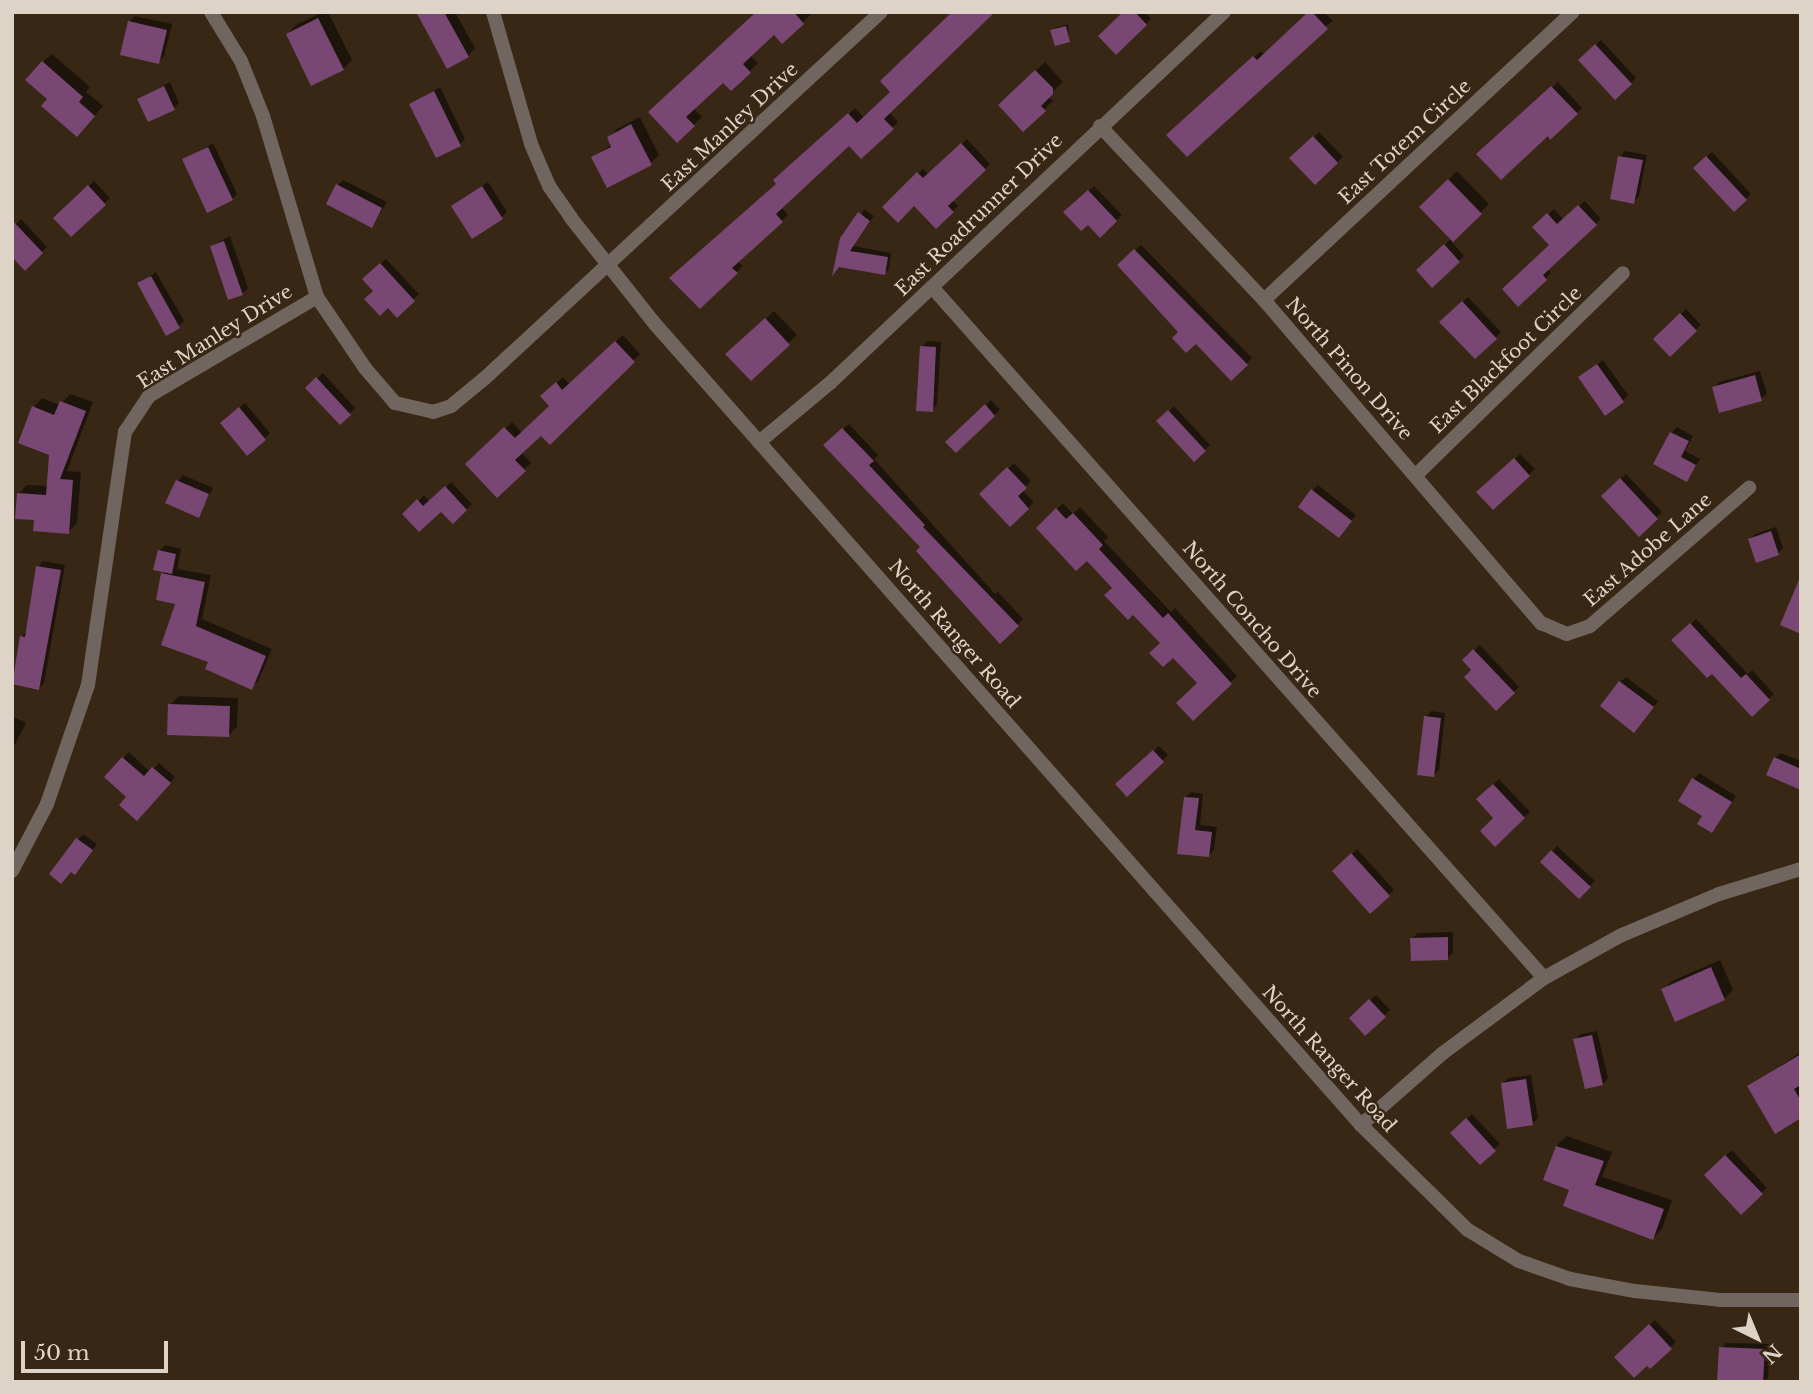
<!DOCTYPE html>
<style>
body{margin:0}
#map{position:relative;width:1813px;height:1394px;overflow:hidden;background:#382715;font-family:"Libre Baskerville",serif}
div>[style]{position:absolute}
.shadow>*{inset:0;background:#0007}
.building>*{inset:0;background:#784773}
.minor>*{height:14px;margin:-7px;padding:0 7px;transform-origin:7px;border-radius:7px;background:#71665f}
.tertiary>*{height:14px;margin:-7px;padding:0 7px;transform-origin:7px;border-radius:7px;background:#71665f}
span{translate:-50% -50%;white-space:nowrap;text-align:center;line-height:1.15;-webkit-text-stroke:5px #382715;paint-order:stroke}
.street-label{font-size:19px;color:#ded3c7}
.frame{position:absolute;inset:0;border:14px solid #ded3c7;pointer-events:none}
.north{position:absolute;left:1722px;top:1303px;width:70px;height:70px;-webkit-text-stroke:5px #382715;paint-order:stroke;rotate:137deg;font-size:19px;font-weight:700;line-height:28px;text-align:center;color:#ded3c7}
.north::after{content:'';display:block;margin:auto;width:24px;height:32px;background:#ded3c7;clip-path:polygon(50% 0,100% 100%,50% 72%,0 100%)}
.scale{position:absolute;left:21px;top:1341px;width:147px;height:32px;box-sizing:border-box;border:4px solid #ded3c7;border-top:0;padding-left:9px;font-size:21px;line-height:24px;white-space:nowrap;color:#ded3c7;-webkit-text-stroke:5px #382715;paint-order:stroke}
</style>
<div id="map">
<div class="shadow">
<i style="clip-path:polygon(323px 12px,328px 12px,352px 60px,343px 69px,288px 34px,296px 25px)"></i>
<i style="clip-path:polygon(418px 12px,455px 12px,475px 48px,468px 56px)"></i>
<i style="clip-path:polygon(756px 12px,811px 14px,783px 41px,774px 33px,750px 55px,758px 63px,731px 89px,723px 80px,693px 108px,702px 117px,677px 140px,650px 112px)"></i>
<i style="clip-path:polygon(1125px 12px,1145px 12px,1151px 19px,1116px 52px)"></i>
<i style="clip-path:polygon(1310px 12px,1324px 12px,1333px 21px,1175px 128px,1261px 51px,1264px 54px)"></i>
<i style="clip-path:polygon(135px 16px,172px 24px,164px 56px,158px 62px,130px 21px)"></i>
<i style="clip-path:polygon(1068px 24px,1069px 40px,1052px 30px,1055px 28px)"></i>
<i style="clip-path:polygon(1601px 40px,1636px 78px,1615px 98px,1580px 60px)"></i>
<i style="clip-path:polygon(52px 54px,90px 87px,86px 92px,103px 106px,85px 127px,49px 99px,43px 62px)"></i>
<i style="clip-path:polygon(1045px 62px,1063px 82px,1048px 96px,1053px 101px,1023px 129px,1000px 105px)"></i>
<i style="clip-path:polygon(170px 82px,179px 103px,174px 108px,139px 99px)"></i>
<i style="clip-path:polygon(1558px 82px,1582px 108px,1551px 137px,1548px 134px,1484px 148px)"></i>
<i style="clip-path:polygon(440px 87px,465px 139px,459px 145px,411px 104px)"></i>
<i style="clip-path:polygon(855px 108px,864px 118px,889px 112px,898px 122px,861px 157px,849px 144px,781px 207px,788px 215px,737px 261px,743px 266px,700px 307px,779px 183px,781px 174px)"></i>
<i style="clip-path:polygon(640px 117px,659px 155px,651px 163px,594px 157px,612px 144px,609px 138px,617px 129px)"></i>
<i style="clip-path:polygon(1319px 132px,1343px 157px,1315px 183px,1292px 158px)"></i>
<i style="clip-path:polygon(967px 139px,990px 164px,952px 200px,958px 206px,936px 227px,914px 203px,884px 207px,923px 169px,929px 175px)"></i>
<i style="clip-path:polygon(213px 143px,237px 194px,232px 199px,184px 160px)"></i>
<i style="clip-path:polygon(1625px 151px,1647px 155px,1639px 196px,1634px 202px,1620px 157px)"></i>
<i style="clip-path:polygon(1712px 152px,1751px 194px,1734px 210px,1695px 168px)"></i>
<i style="clip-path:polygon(1457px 171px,1489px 204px,1451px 241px,1464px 256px,1432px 286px,1418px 270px,1452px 238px,1421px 207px)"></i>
<i style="clip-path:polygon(343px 180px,387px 202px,372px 226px,338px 185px)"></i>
<i style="clip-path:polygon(94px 181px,110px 198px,71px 235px,55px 218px)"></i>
<i style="clip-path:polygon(488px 182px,507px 212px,502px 217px,459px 201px)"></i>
<i style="clip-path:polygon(1094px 186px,1122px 215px,1100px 236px,1088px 223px,1066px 212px)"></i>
<i style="clip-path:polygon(1585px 201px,1601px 219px,1547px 269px,1551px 273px,1518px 305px,1551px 245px,1535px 227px,1554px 209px,1564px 220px)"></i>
<i style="clip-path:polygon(864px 209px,874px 216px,853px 246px,891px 253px,889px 269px,884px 273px,840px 265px)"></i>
<i style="clip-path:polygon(21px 219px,47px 247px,25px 268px,12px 228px)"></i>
<i style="clip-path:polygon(230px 236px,248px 288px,242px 294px,212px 246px)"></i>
<i style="clip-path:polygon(1141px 245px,1252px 358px,1231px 379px,1196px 341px,1181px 332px,1119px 265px)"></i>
<i style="clip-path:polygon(386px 259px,419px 294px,397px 315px,364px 279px)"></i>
<i style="clip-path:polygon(156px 272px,184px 321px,178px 327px,139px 284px)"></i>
<i style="clip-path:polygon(1468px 297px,1501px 332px,1475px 357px,1442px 322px)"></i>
<i style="clip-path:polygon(1686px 309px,1701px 325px,1670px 354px,1655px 339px)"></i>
<i style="clip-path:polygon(774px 311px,797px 335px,751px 379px,728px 355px)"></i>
<i style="clip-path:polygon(623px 335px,640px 354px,588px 403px,541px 433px,521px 452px,531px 463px,497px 495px,468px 464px,512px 422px,522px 433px,551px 406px,543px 396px,563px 377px,570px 384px)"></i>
<i style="clip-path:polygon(927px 341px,941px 342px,937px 404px,932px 410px,922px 347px)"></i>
<i style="clip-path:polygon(1603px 360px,1628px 395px,1623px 401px,1580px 377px)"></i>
<i style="clip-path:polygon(1760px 371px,1767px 394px,1761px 399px,1714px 388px,1719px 382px)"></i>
<i style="clip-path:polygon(323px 373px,355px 408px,340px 423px,307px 388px)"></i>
<i style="clip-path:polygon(70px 394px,93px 402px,67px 471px,81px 472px,77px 523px,68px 532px,36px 518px,19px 493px,27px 485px,48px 486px,51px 454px,34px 407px,42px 398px,60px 405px)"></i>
<i style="clip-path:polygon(991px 400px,1000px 410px,956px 451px,947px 442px)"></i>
<i style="clip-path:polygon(245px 403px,270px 433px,264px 439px,227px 418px)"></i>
<i style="clip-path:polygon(1174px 406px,1210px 445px,1194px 460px,1159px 421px)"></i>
<i style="clip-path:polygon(849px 424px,878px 455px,874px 459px,995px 594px,998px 592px,1023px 619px,1000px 642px,922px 547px,826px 445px)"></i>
<i style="clip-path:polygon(1677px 427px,1693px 436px,1685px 451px,1700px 459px,1687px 480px,1671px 433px)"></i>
<i style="clip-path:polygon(1520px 454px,1535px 469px,1493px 508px,1479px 493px)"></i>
<i style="clip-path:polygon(1014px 463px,1031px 481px,1022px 490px,1034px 502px,1010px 525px,981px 494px)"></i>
<i style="clip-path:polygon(1626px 474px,1662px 512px,1639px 534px,1603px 496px)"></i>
<i style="clip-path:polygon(183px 475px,213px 488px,198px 516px,178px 481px)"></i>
<i style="clip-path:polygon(451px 482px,472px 504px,453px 521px,441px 509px,405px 514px,424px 495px,430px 502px)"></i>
<i style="clip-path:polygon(1318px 485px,1356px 515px,1344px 530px,1312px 491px)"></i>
<i style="clip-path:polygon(1063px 503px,1073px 514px,1080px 507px,1108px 537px,1104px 541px,1171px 612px,1175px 608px,1237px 676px,1193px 718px,1199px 683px,1087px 558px,1038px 528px)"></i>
<i style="clip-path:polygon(1776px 527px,1783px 548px,1778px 553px,1750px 539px,1755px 534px)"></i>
<i style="clip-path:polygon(165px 545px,181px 549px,177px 569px,211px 575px,202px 619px,272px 649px,258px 681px,252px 687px,210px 661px,163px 574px,166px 571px,159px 551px)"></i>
<i style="clip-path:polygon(43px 561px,65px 565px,44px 683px,39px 688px,12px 680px,21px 637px,27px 631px,38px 567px)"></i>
<i style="clip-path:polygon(1696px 619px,1748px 674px,1752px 670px,1774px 694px,1752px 715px,1712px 672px,1674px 640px)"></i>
<i style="clip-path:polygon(1480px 645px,1519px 687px,1496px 709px,1464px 660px)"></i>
<i style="clip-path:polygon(1626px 677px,1658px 701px,1640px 725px,1620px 682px)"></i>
<i style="clip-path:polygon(179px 696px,238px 698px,237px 727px,228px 735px,170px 705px)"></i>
<i style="clip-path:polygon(1431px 711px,1445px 713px,1439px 770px,1433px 775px,1426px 717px)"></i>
<i style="clip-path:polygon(12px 716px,26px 723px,12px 750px)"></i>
<i style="clip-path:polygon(1159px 746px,1168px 755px,1127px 794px,1118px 784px)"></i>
<i style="clip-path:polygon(129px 752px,150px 772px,159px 763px,175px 777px,143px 814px,106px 777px)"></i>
<i style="clip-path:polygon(1781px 753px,1801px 761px,1801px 788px,1775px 758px)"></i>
<i style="clip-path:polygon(1699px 773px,1736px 796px,1712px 831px,1704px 815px,1680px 800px)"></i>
<i style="clip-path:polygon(1499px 779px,1530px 812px,1495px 844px,1496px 818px,1478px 799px)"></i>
<i style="clip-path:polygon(1191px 792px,1203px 794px,1200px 825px,1217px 827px,1214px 850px,1209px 855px,1179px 852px,1185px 798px)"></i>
<i style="clip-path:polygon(83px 834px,97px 844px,80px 867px,51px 874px)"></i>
<i style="clip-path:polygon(1557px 846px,1595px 881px,1579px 897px,1542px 862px)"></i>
<i style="clip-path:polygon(1357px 849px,1394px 890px,1370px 911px,1334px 871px)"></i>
<i style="clip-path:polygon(1453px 932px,1453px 953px,1447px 958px,1412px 938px,1418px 933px)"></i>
<i style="clip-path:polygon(1720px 960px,1733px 990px,1724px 999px,1663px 990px,1672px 981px)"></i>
<i style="clip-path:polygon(1376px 995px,1390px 1010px,1366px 1033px,1352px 1018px)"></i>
<i style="clip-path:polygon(1597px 1031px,1608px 1078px,1603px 1084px,1575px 1040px,1581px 1034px)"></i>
<i style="clip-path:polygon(1801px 1052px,1801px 1116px,1749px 1087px)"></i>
<i style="clip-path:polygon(1531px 1075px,1538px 1118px,1532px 1124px,1503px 1083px,1508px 1078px)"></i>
<i style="clip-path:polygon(1472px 1114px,1500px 1144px,1480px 1163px,1453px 1133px)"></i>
<i style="clip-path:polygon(1567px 1136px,1612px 1152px,1602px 1177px,1672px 1200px,1662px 1229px,1653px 1238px,1571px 1189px,1545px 1179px,1558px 1144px)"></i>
<i style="clip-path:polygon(1732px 1150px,1767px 1188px,1741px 1212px,1706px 1175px)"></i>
<i style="clip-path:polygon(1655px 1320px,1676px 1342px,1650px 1367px,1616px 1357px)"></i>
<i style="clip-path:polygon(1726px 1343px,1770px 1344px,1768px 1379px,1719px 1382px,1721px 1348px)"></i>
</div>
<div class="building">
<i style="clip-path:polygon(416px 12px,444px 12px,469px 57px,447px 69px)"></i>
<i style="clip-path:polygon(756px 12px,794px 12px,804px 24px,782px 44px,774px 35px,743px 64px,751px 73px,731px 91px,723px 83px,686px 117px,695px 126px,677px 143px,648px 112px)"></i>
<i style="clip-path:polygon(952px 12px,995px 12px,884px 119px,894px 129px,861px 159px,849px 146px,776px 214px,783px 222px,732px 268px,738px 273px,700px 309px,669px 278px,776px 184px,773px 180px,848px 113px,857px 123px,890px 92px,880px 81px)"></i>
<i style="clip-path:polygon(1123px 12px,1135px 12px,1147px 25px,1116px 55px,1098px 36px)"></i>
<i style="clip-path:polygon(1308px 12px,1312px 12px,1328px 29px,1187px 157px,1166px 135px,1253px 56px,1257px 60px)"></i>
<i style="clip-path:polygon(318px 18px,344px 70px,311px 86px,286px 34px)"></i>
<i style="clip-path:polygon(128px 21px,167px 30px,159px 64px,120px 55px)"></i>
<i style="clip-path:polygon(1066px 26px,1070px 42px,1055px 46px,1050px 30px)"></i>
<i style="clip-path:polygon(1595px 44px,1632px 84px,1615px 100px,1578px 60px)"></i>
<i style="clip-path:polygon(42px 61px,83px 97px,79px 102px,95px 116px,77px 137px,41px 106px,47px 99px,25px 80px)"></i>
<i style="clip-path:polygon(1035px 70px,1053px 88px,1053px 94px,1041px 106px,1046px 111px,1023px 132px,998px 105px)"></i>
<i style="clip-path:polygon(164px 86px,175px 110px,148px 122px,137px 99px)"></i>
<i style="clip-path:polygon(1551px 86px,1578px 114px,1550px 140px,1548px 136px,1501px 180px,1476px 154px)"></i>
<i style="clip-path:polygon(434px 91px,461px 146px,436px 158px,409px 104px)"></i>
<i style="clip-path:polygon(631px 124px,652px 165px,607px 188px,591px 157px,611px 147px,607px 137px)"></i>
<i style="clip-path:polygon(1313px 136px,1338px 163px,1315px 185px,1289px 158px)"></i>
<i style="clip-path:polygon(961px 143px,986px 170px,948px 206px,954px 212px,936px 229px,914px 206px,898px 223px,882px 207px,917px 172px,923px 178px)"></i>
<i style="clip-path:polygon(208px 147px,233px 200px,207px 213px,182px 159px)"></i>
<i style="clip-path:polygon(1618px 156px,1643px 160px,1634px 204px,1610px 199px)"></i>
<i style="clip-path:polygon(1706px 156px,1747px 200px,1734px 212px,1693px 168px)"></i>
<i style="clip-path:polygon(1448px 179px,1482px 214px,1453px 242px,1419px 207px)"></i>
<i style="clip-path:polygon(336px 184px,382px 208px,372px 228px,326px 204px)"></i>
<i style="clip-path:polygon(88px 185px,106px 205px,71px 237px,53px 218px)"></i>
<i style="clip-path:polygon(482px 186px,503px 219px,472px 239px,451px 206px)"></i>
<i style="clip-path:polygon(1088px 190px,1117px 221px,1100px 238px,1088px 225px,1081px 231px,1063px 212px)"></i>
<i style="clip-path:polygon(1578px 205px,1597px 225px,1543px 275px,1547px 280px,1518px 307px,1502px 289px,1549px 245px,1532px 227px,1547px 213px,1557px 224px)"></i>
<i style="clip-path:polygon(858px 212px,870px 221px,850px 251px,888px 257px,885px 275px,839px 267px,832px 276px,840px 238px)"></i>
<i style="clip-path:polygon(12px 220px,43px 253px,25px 271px,12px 257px)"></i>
<i style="clip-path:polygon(224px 241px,243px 295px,228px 300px,210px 246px)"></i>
<i style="clip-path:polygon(1444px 244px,1460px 262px,1432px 288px,1416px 270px)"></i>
<i style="clip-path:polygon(1134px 249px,1248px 365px,1231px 381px,1196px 344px,1186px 353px,1172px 338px,1178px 332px,1117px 265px)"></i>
<i style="clip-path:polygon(380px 263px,415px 301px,397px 318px,388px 308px,380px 316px,364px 299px,373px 291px,362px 279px)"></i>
<i style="clip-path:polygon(151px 276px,180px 328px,166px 336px,137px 283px)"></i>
<i style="clip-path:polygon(1462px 301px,1497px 339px,1475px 359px,1439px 322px)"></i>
<i style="clip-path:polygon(1680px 313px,1697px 331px,1670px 357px,1653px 339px)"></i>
<i style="clip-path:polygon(765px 318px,790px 345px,751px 381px,725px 354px)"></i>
<i style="clip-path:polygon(615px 341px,635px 362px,550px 445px,541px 436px,515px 460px,526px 471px,497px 498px,465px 464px,504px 427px,515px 438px,549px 406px,540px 396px,556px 382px,562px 390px)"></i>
<i style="clip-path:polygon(920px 346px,936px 347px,933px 412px,916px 411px)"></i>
<i style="clip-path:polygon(1597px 364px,1624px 402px,1605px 416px,1578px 377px)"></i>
<i style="clip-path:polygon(1755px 375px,1762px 401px,1719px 413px,1712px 387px)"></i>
<i style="clip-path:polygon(316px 377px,351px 415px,340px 425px,305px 388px)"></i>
<i style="clip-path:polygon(60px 401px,86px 411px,60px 479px,73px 480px,69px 534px,33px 531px,34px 520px,15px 519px,17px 493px,46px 495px,49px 455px,18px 443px,32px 406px,54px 415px)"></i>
<i style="clip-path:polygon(985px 404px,995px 416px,956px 453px,945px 442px)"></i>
<i style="clip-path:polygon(239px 407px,266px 440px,247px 456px,220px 423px)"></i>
<i style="clip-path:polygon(1168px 410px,1206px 451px,1194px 462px,1156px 421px)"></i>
<i style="clip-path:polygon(842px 428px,874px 461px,869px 465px,925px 525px,923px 527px,1019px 626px,1000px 644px,916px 551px,920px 547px,823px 445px)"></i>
<i style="clip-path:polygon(1670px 432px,1689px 441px,1681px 457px,1696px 465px,1687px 482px,1653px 464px)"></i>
<i style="clip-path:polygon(1514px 458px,1530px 476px,1493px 510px,1476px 492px)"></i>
<i style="clip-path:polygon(1007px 467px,1027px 488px,1018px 496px,1029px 509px,1010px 527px,979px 494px)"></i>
<i style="clip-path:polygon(1620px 478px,1658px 519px,1639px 537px,1601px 496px)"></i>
<i style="clip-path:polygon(176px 480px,209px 494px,199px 518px,165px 503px)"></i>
<i style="clip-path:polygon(445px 486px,467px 510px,453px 524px,441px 512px,419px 532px,402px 514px,417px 499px,423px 506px)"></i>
<i style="clip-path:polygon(1311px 489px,1352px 521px,1339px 538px,1298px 507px)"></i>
<i style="clip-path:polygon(1056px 508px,1066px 519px,1073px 513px,1103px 545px,1099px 549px,1163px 618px,1168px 613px,1232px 684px,1193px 721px,1176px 703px,1197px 683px,1173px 658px,1163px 667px,1149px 653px,1160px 643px,1133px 615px,1128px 620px,1104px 595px,1112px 588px,1087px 561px,1076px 571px,1036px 528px)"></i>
<i style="clip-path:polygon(1771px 531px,1779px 555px,1756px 563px,1748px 539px)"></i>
<i style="clip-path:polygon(158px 550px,176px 554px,172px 574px,153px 570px)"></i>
<i style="clip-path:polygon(36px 566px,61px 570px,39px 690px,12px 684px,20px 636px,25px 637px)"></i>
<i style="clip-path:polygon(161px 573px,205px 582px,196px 626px,266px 656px,252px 690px,205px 669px,208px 662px,161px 645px,175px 604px,156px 600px)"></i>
<i style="clip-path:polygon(1801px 575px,1801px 634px,1780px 625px)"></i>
<i style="clip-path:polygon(1690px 623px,1741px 678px,1746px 674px,1770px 700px,1752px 717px,1712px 674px,1707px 678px,1671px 640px)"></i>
<i style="clip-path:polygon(1473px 649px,1515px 693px,1496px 711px,1464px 677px,1471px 670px,1462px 660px)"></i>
<i style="clip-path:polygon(1619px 681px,1654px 707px,1634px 733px,1600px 706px)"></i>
<i style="clip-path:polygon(168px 704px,230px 706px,229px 737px,167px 735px)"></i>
<i style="clip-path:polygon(1424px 716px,1441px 718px,1434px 777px,1417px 775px)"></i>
<i style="clip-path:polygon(1153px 750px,1164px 762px,1127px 797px,1115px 784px)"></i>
<i style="clip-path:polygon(122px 757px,144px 776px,152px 767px,171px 783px,137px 821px,119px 805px,126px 797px,104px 777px)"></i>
<i style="clip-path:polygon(1774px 757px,1801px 769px,1801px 790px,1766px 775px)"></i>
<i style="clip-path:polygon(1692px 778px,1732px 802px,1712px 833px,1697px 824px,1702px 816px,1678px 801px)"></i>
<i style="clip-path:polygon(1493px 784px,1525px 818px,1495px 847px,1480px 831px,1493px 818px,1476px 799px)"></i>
<i style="clip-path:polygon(1184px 797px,1199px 798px,1195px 830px,1212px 832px,1209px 857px,1177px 854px)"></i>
<i style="clip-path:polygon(76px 838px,93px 850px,75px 875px,71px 872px,61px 884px,49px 874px)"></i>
<i style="clip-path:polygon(1551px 850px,1591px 887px,1579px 899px,1540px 862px)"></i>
<i style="clip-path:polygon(1351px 853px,1390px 896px,1370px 914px,1332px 871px)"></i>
<i style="clip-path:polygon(1448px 937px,1448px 960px,1411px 961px,1410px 938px)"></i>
<i style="clip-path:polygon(1711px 967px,1725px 1000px,1675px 1022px,1661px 989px)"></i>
<i style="clip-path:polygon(1369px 999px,1386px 1017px,1365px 1036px,1349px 1018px)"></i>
<i style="clip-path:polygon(1592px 1035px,1603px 1085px,1585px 1089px,1573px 1039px)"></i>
<i style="clip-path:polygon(1801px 1054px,1801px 1085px,1794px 1089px,1801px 1101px,1801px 1118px,1775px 1134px,1747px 1086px)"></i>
<i style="clip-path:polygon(1526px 1079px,1533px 1125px,1507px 1129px,1501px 1083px)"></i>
<i style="clip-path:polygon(1466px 1118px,1496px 1151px,1480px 1165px,1450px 1133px)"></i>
<i style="clip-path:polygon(1556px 1146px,1604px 1161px,1595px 1185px,1664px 1209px,1653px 1240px,1563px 1206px,1569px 1190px,1543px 1180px)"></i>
<i style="clip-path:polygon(1725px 1155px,1763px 1194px,1741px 1215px,1704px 1175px)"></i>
<i style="clip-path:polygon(1649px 1324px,1672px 1349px,1650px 1369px,1647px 1366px,1634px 1378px,1614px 1357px)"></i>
<i style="clip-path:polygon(1719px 1347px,1765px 1349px,1763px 1382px,1717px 1382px)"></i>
</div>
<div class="minor">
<i style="left:211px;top:12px;width:57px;rotate:58.5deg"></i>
<i style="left:241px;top:61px;width:59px;rotate:68.2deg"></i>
<i style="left:263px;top:116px;width:189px;rotate:73.4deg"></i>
<i style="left:317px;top:297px;width:86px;rotate:55.9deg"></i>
<i style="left:365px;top:368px;width:46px;rotate:49.4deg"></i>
<i style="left:395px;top:403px;width:39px;rotate:13deg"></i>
<i style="left:433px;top:412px;width:19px;rotate:-18deg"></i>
<i style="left:451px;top:406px;width:44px;rotate:-39.5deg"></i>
<i style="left:485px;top:378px;width:539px;rotate:-42.75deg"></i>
<i style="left:1100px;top:126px;width:239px;rotate:46.7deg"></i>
<i style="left:1264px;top:300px;width:426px;rotate:49.4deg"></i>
<i style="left:1541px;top:623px;width:28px;rotate:23deg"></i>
<i style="left:1567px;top:634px;width:24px;rotate:-19deg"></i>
<i style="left:1590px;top:626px;width:211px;rotate:-41deg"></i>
<i style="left:932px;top:287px;width:923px;rotate:48.47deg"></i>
<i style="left:1264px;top:300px;width:422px;rotate:-43deg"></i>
<i style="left:759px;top:442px;width:92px;rotate:-39.7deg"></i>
<i style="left:830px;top:383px;width:541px;rotate:-43.28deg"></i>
<i style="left:1416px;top:475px;width:289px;rotate:-44.3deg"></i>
<i style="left:12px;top:871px;width:76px;rotate:-62.4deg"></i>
<i style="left:47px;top:804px;width:126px;rotate:-71deg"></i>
<i style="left:88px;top:685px;width:256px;rotate:-81.7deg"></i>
<i style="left:125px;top:432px;width:43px;rotate:-56.3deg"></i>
<i style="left:149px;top:396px;width:195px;rotate:-30.5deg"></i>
<i style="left:1361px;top:1125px;width:150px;rotate:44.5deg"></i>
<i style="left:1468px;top:1230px;width:60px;rotate:31.3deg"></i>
<i style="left:1519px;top:1261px;width:54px;rotate:19.4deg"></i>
<i style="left:1570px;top:1279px;width:66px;rotate:10.5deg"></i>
<i style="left:1635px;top:1291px;width:85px;rotate:6deg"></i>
<i style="left:1720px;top:1300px;width:81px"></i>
</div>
<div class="tertiary">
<i style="left:493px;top:12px;width:137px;rotate:73.9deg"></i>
<i style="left:531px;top:144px;width:46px;rotate:66.8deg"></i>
<i style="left:549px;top:186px;width:39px;rotate:55deg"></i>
<i style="left:571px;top:218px;width:135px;rotate:51.6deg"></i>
<i style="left:655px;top:324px;width:1068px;rotate:48.61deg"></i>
<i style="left:1361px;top:1125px;width:109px;rotate:-41.3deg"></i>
<i style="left:1443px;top:1053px;width:126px;rotate:-36.6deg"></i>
<i style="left:1544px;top:978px;width:89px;rotate:-28.9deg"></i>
<i style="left:1622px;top:935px;width:105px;rotate:-22.9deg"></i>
<i style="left:1719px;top:894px;width:86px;rotate:-17deg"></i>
</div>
<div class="street-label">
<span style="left:730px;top:127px;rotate:-43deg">East Manley Drive</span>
<span style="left:1405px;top:142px;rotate:-43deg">East Totem Circle</span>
<span style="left:979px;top:215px;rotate:-44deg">East Roadrunner Drive</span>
<span style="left:215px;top:337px;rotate:-32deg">East Manley Drive</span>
<span style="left:1506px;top:360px;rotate:-44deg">East Blackfoot Circle</span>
<span style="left:1349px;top:369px;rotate:49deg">North Pinon Drive</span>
<span style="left:1648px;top:550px;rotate:-41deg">East Adobe Lane</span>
<span style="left:1252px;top:620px;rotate:49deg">North Concho Drive</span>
<span style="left:954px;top:634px;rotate:49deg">North Ranger Road</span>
<span style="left:1329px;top:1059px;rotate:48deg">North Ranger Road</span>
</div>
<div class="frame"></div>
<div class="north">N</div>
<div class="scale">50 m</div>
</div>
